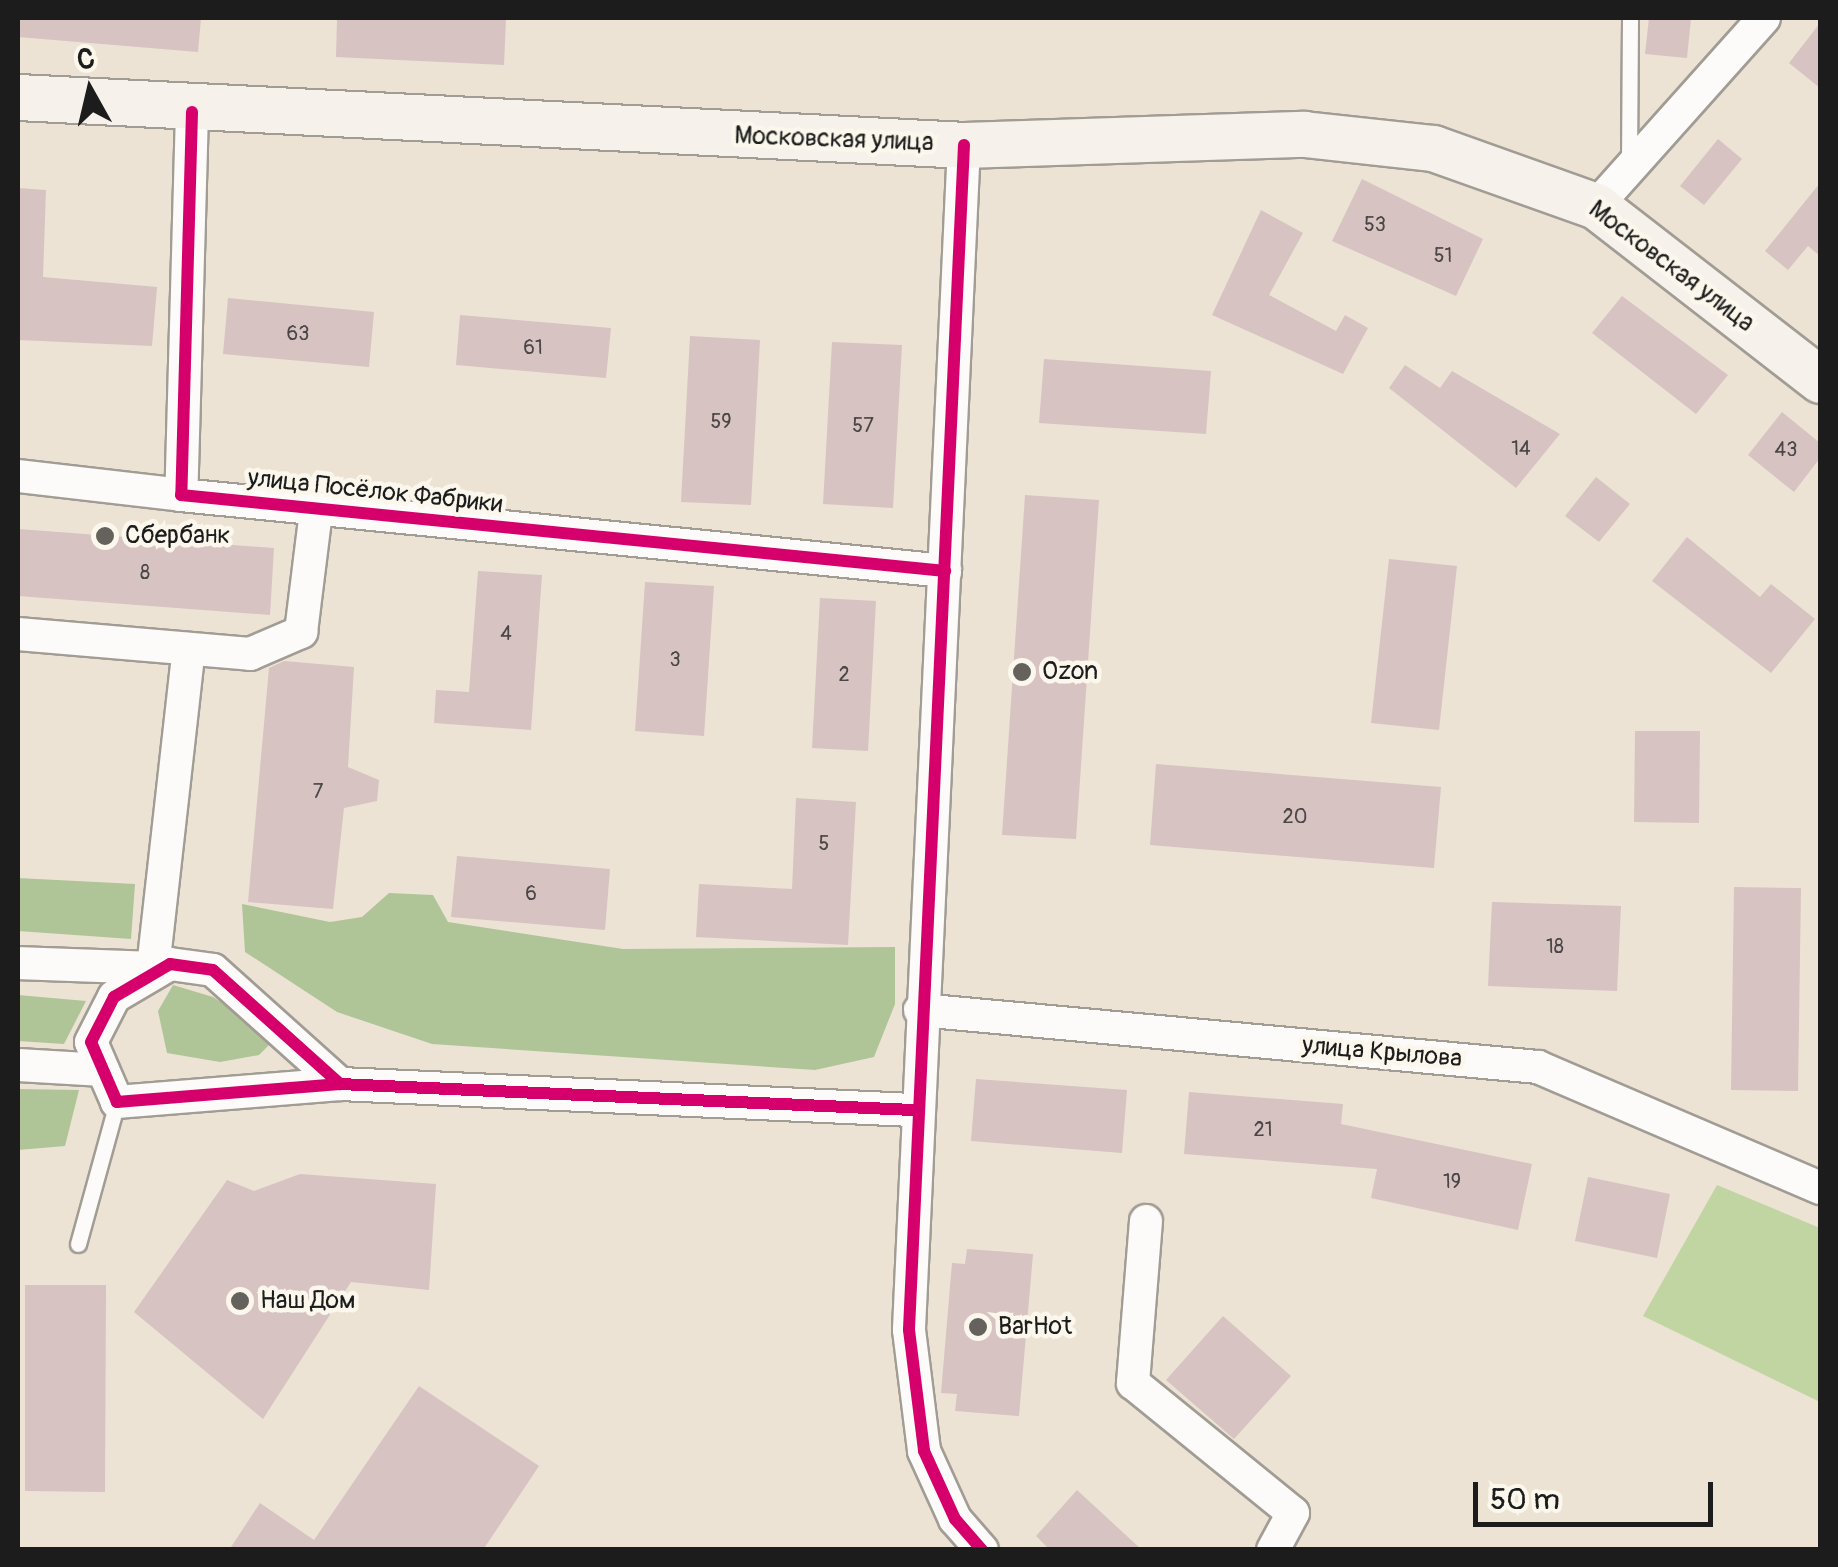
<!DOCTYPE html>
<meta charset="utf-8">
<style>
body{margin:0}
#map{position:relative;width:1838px;height:1567px;overflow:hidden;background:#ece3d5;font-family:Pangolin,sans-serif}
div>[style]{position:absolute}
.green>*{inset:0;background:#c0d5a1}
.forest>*{inset:0;background:#afc598}
.building>*{inset:0;background:#d7c3c2}
.roads{filter:drop-shadow(2px 0 #a19c94) drop-shadow(-2px 0 #a19c94) drop-shadow(0 2px #a19c94) drop-shadow(0 -2px #a19c94)}
.service>*{height:15px;margin:-7.5px;padding:0 7.5px;transform-origin:7.5px;border-radius:7.5px;background:#fcfbf9}
.minor>*{height:32px;margin:-16px;padding:0 16px;transform-origin:16px;border-radius:16px;background:#fcfbf9}
.secondary>*{height:45px;margin:-22.5px;padding:0 22.5px;transform-origin:22.5px;border-radius:22.5px;background:#f6f1eb}
.cycleway>*{height:12px;margin:-6px;padding:0 6px;transform-origin:6px;border-radius:6px;background:#d6006c}
.dots>*{width:28px;height:28px;translate:-50% -50%;box-sizing:border-box;border:5px solid #fbf7ec;border-radius:50%}
span{translate:-50% -50%;white-space:nowrap;text-align:center;line-height:1.15;-webkit-text-stroke:9px #fbf7ec;paint-order:stroke}
.number-label{font-size:20px;color:#4b4646}
.number-label span{-webkit-text-stroke-width:0}
.street-label{font-size:25px;color:#1c1c1c}
.poi-label{font-size:25px;color:#1c1c1c}
.left{translate:0 -50%;text-align:left}
.frame{position:absolute;inset:0;border:20px solid #1c1c1c;pointer-events:none}
.north{position:absolute;left:40px;top:40px;width:100px;height:100px;-webkit-text-stroke:8px #fbf7ec;paint-order:stroke;rotate:352deg;font-size:28px;font-weight:700;line-height:40px;text-align:center;color:#1c1c1c}
.north::after{content:'';display:block;margin:auto;width:35px;height:45px;background:#1c1c1c;clip-path:polygon(50% 0,100% 100%,50% 72%,0 100%)}
.scale{position:absolute;left:1473px;top:1482px;width:240px;height:45px;box-sizing:border-box;border:5px solid #1c1c1c;border-top:0;padding-left:12px;font-size:30px;line-height:35px;white-space:nowrap;color:#1c1c1c;-webkit-text-stroke:8px #fbf7ec;paint-order:stroke}
</style>
<div id="map">
<div class="green">
<i style="clip-path:polygon(1717px 1185px,1820px 1228px,1820px 1402px,1643px 1316px)"></i>
</div>
<div class="forest">
<i style="clip-path:polygon(18px 878px,135px 884px,131px 939px,18px 931px)"></i>
<i style="clip-path:polygon(389px 893px,433px 895px,448px 922px,623px 949px,895px 947px,895px 1004px,874px 1057px,815px 1070px,432px 1044px,337px 1012px,245px 952px,242px 904px,330px 922px,362px 917px)"></i>
<i style="clip-path:polygon(173px 985px,213px 997px,277px 1037px,259px 1055px,220px 1062px,167px 1053px,158px 1011px)"></i>
<i style="clip-path:polygon(18px 995px,86px 1001px,64px 1044px,18px 1041px)"></i>
<i style="clip-path:polygon(18px 1089px,79px 1090px,65px 1146px,18px 1150px)"></i>
</div>
<div class="building">
<i style="clip-path:polygon(18px 18px,201px 18px,198px 52px,18px 37px)"></i>
<i style="clip-path:polygon(337px 18px,506px 18px,504px 65px,336px 57px)"></i>
<i style="clip-path:polygon(1649px 18px,1691px 18px,1687px 58px,1645px 54px)"></i>
<i style="clip-path:polygon(1820px 23px,1820px 88px,1789px 63px)"></i>
<i style="clip-path:polygon(1718px 139px,1742px 159px,1704px 205px,1680px 186px)"></i>
<i style="clip-path:polygon(1362px 179px,1483px 239px,1456px 296px,1332px 241px)"></i>
<i style="clip-path:polygon(1820px 183px,1820px 256px,1808px 246px,1788px 270px,1765px 251px)"></i>
<i style="clip-path:polygon(18px 188px,46px 190px,43px 277px,157px 287px,152px 346px,18px 340px)"></i>
<i style="clip-path:polygon(1261px 210px,1303px 233px,1269px 295px,1336px 331px,1345px 315px,1368px 328px,1343px 374px,1212px 315px)"></i>
<i style="clip-path:polygon(1622px 296px,1728px 375px,1696px 414px,1592px 333px)"></i>
<i style="clip-path:polygon(228px 298px,374px 312px,369px 367px,223px 354px)"></i>
<i style="clip-path:polygon(460px 315px,611px 328px,606px 378px,456px 365px)"></i>
<i style="clip-path:polygon(690px 336px,760px 340px,751px 505px,681px 502px)"></i>
<i style="clip-path:polygon(832px 342px,902px 345px,893px 508px,823px 504px)"></i>
<i style="clip-path:polygon(1044px 359px,1211px 371px,1206px 434px,1039px 423px)"></i>
<i style="clip-path:polygon(1405px 365px,1440px 388px,1452px 371px,1560px 434px,1516px 488px,1389px 388px)"></i>
<i style="clip-path:polygon(1782px 412px,1820px 443px,1820px 458px,1794px 492px,1748px 455px)"></i>
<i style="clip-path:polygon(1596px 477px,1630px 504px,1599px 542px,1565px 516px)"></i>
<i style="clip-path:polygon(1025px 495px,1099px 500px,1076px 839px,1002px 835px)"></i>
<i style="clip-path:polygon(18px 529px,274px 548px,270px 615px,18px 596px)"></i>
<i style="clip-path:polygon(1687px 537px,1760px 597px,1771px 584px,1815px 619px,1771px 673px,1652px 581px)"></i>
<i style="clip-path:polygon(1389px 559px,1457px 566px,1439px 730px,1371px 723px)"></i>
<i style="clip-path:polygon(478px 571px,542px 575px,531px 730px,434px 723px,436px 690px,469px 692px)"></i>
<i style="clip-path:polygon(645px 582px,714px 586px,704px 736px,635px 731px)"></i>
<i style="clip-path:polygon(820px 598px,876px 601px,868px 751px,812px 748px)"></i>
<i style="clip-path:polygon(284px 661px,354px 667px,348px 767px,379px 780px,377px 801px,344px 808px,333px 909px,248px 902px,269px 668px)"></i>
<i style="clip-path:polygon(1635px 731px,1700px 731px,1699px 823px,1634px 822px)"></i>
<i style="clip-path:polygon(1156px 764px,1441px 787px,1434px 868px,1150px 845px)"></i>
<i style="clip-path:polygon(796px 798px,856px 802px,848px 945px,696px 937px,699px 884px,792px 889px)"></i>
<i style="clip-path:polygon(457px 856px,610px 869px,605px 930px,451px 917px)"></i>
<i style="clip-path:polygon(1734px 887px,1801px 888px,1798px 1091px,1731px 1090px)"></i>
<i style="clip-path:polygon(1492px 902px,1621px 906px,1617px 991px,1488px 986px)"></i>
<i style="clip-path:polygon(976px 1079px,1127px 1090px,1122px 1153px,971px 1141px)"></i>
<i style="clip-path:polygon(1189px 1092px,1343px 1104px,1341px 1124px,1532px 1164px,1518px 1230px,1371px 1198px,1377px 1169px,1184px 1154px)"></i>
<i style="clip-path:polygon(300px 1174px,436px 1184px,429px 1290px,351px 1282px,263px 1419px,134px 1312px,227px 1180px,254px 1191px)"></i>
<i style="clip-path:polygon(1588px 1177px,1670px 1194px,1657px 1258px,1575px 1241px)"></i>
<i style="clip-path:polygon(967px 1249px,1033px 1254px,1019px 1416px,955px 1411px,957px 1394px,941px 1393px,952px 1263px,965px 1264px)"></i>
<i style="clip-path:polygon(25px 1285px,106px 1285px,105px 1492px,25px 1491px)"></i>
<i style="clip-path:polygon(1223px 1316px,1291px 1376px,1234px 1439px,1166px 1380px)"></i>
<i style="clip-path:polygon(419px 1386px,539px 1466px,483px 1550px,229px 1550px,260px 1503px,314px 1540px)"></i>
<i style="clip-path:polygon(1077px 1490px,1142px 1550px,1050px 1550px,1036px 1536px)"></i>
</div>
<div class="roads">
<div class="service">
<i style="left:1629px;top:163px;width:145px;rotate:-89.6deg"></i>
<i style="left:78px;top:1244px;width:147px;rotate:-74.6deg"></i>
</div>
<div class="minor">
<i style="left:192px;top:112px;width:383px;rotate:91.6deg"></i>
<i style="left:181px;top:495px;width:768px;rotate:5.68deg"></i>
<i style="left:964px;top:145px;width:1186px;rotate:92.66deg"></i>
<i style="left:909px;top:1330px;width:122px;rotate:82.9deg"></i>
<i style="left:924px;top:1451px;width:75px;rotate:65.5deg"></i>
<i style="left:955px;top:1519px;width:41px;rotate:48.9deg"></i>
<i style="left:1596px;top:206px;width:252px;rotate:-48.2deg"></i>
<i style="left:18px;top:476px;width:164px;rotate:6.6deg"></i>
<i style="left:18px;top:634px;width:233px;rotate:4.9deg"></i>
<i style="left:250px;top:654px;width:56px;rotate:-23.3deg"></i>
<i style="left:301px;top:632px;width:122px;rotate:-82.9deg"></i>
<i style="left:18px;top:963px;width:135px;rotate:2.1deg"></i>
<i style="left:153px;top:968px;width:321px;rotate:-83.6deg"></i>
<i style="left:920px;top:1010px;width:621px;rotate:5.27deg"></i>
<i style="left:1538px;top:1067px;width:307px;rotate:23.2deg"></i>
<i style="left:18px;top:1065px;width:85px;rotate:3.4deg"></i>
<i style="left:340px;top:1084px;width:224px;rotate:175.4deg"></i>
<i style="left:117px;top:1102px;width:65px;rotate:-113.4deg"></i>
<i style="left:91px;top:1042px;width:51px;rotate:-62.9deg"></i>
<i style="left:114px;top:997px;width:65px;rotate:-30.5deg"></i>
<i style="left:170px;top:964px;width:43px;rotate:7.9deg"></i>
<i style="left:213px;top:970px;width:171px;rotate:41.9deg"></i>
<i style="left:340px;top:1084px;width:574px;rotate:2.6deg"></i>
<i style="left:1146px;top:1221px;width:163px;rotate:94.6deg"></i>
<i style="left:1133px;top:1383px;width:206px;rotate:39.1deg"></i>
<i style="left:1293px;top:1513px;width:42px;rotate:118.4deg"></i>
</div>
<div class="secondary">
<i style="left:18px;top:97px;width:947px;rotate:2.9deg"></i>
<i style="left:964px;top:145px;width:340px;rotate:-1.9deg"></i>
<i style="left:1304px;top:134px;width:130px;rotate:6.2deg"></i>
<i style="left:1433px;top:148px;width:173px;rotate:19.6deg"></i>
<i style="left:1596px;top:206px;width:284px;rotate:37.8deg"></i>
</div>
</div>
<div class="cycleway">
<i style="left:192px;top:112px;width:383px;rotate:91.6deg"></i>
<i style="left:181px;top:495px;width:768px;rotate:5.68deg"></i>
<i style="left:964px;top:145px;width:1186px;rotate:92.66deg"></i>
<i style="left:909px;top:1330px;width:122px;rotate:82.9deg"></i>
<i style="left:924px;top:1451px;width:75px;rotate:65.5deg"></i>
<i style="left:955px;top:1519px;width:41px;rotate:48.9deg"></i>
<i style="left:340px;top:1084px;width:224px;rotate:175.4deg"></i>
<i style="left:117px;top:1102px;width:65px;rotate:-113.4deg"></i>
<i style="left:91px;top:1042px;width:51px;rotate:-62.9deg"></i>
<i style="left:114px;top:997px;width:65px;rotate:-30.5deg"></i>
<i style="left:170px;top:964px;width:43px;rotate:7.9deg"></i>
<i style="left:213px;top:970px;width:171px;rotate:41.9deg"></i>
<i style="left:340px;top:1084px;width:574px;rotate:2.6deg"></i>
</div>
<div class="dots">
<i style="left:105px;top:536px;background:#65625d"></i>
<i style="left:1022px;top:672px;background:#65625d"></i>
<i style="left:240px;top:1301px;background:#65625d"></i>
<i style="left:978px;top:1327px;background:#65625d"></i>
</div>
<div class="number-label">
<span style="left:1375px;top:224px">53</span>
<span style="left:1443px;top:255px">51</span>
<span style="left:298px;top:333px">63</span>
<span style="left:533px;top:347px">61</span>
<span style="left:721px;top:421px">59</span>
<span style="left:863px;top:425px">57</span>
<span style="left:1521px;top:448px">14</span>
<span style="left:1786px;top:449px">43</span>
<span style="left:145px;top:572px">8</span>
<span style="left:506px;top:633px">4</span>
<span style="left:675px;top:659px">3</span>
<span style="left:844px;top:674px">2</span>
<span style="left:318px;top:791px">7</span>
<span style="left:1295px;top:816px">20</span>
<span style="left:824px;top:843px">5</span>
<span style="left:531px;top:893px">6</span>
<span style="left:1555px;top:946px">18</span>
<span style="left:1263px;top:1129px">21</span>
<span style="left:1452px;top:1181px">19</span>
</div>
<div class="street-label">
<span style="left:834px;top:140px;rotate:2deg">Московская улица</span>
<span style="left:1671px;top:267px;rotate:37deg">Московская улица</span>
<span style="left:375px;top:492px;rotate:6deg">улица Посёлок Фабрики</span>
<span style="left:1382px;top:1053px;rotate:5deg">улица Крылова</span>
</div>
<div class="poi-label">
<span class="left" style="left:125px;top:536px">Сбербанк</span>
<span class="left" style="left:1042px;top:672px">Ozon</span>
<span class="left" style="left:260px;top:1301px">Наш Дом</span>
<span class="left" style="left:998px;top:1327px">BarHot</span>
</div>
<div class="frame"></div>
<div class="north">С</div>
<div class="scale">50 m</div>
</div>
